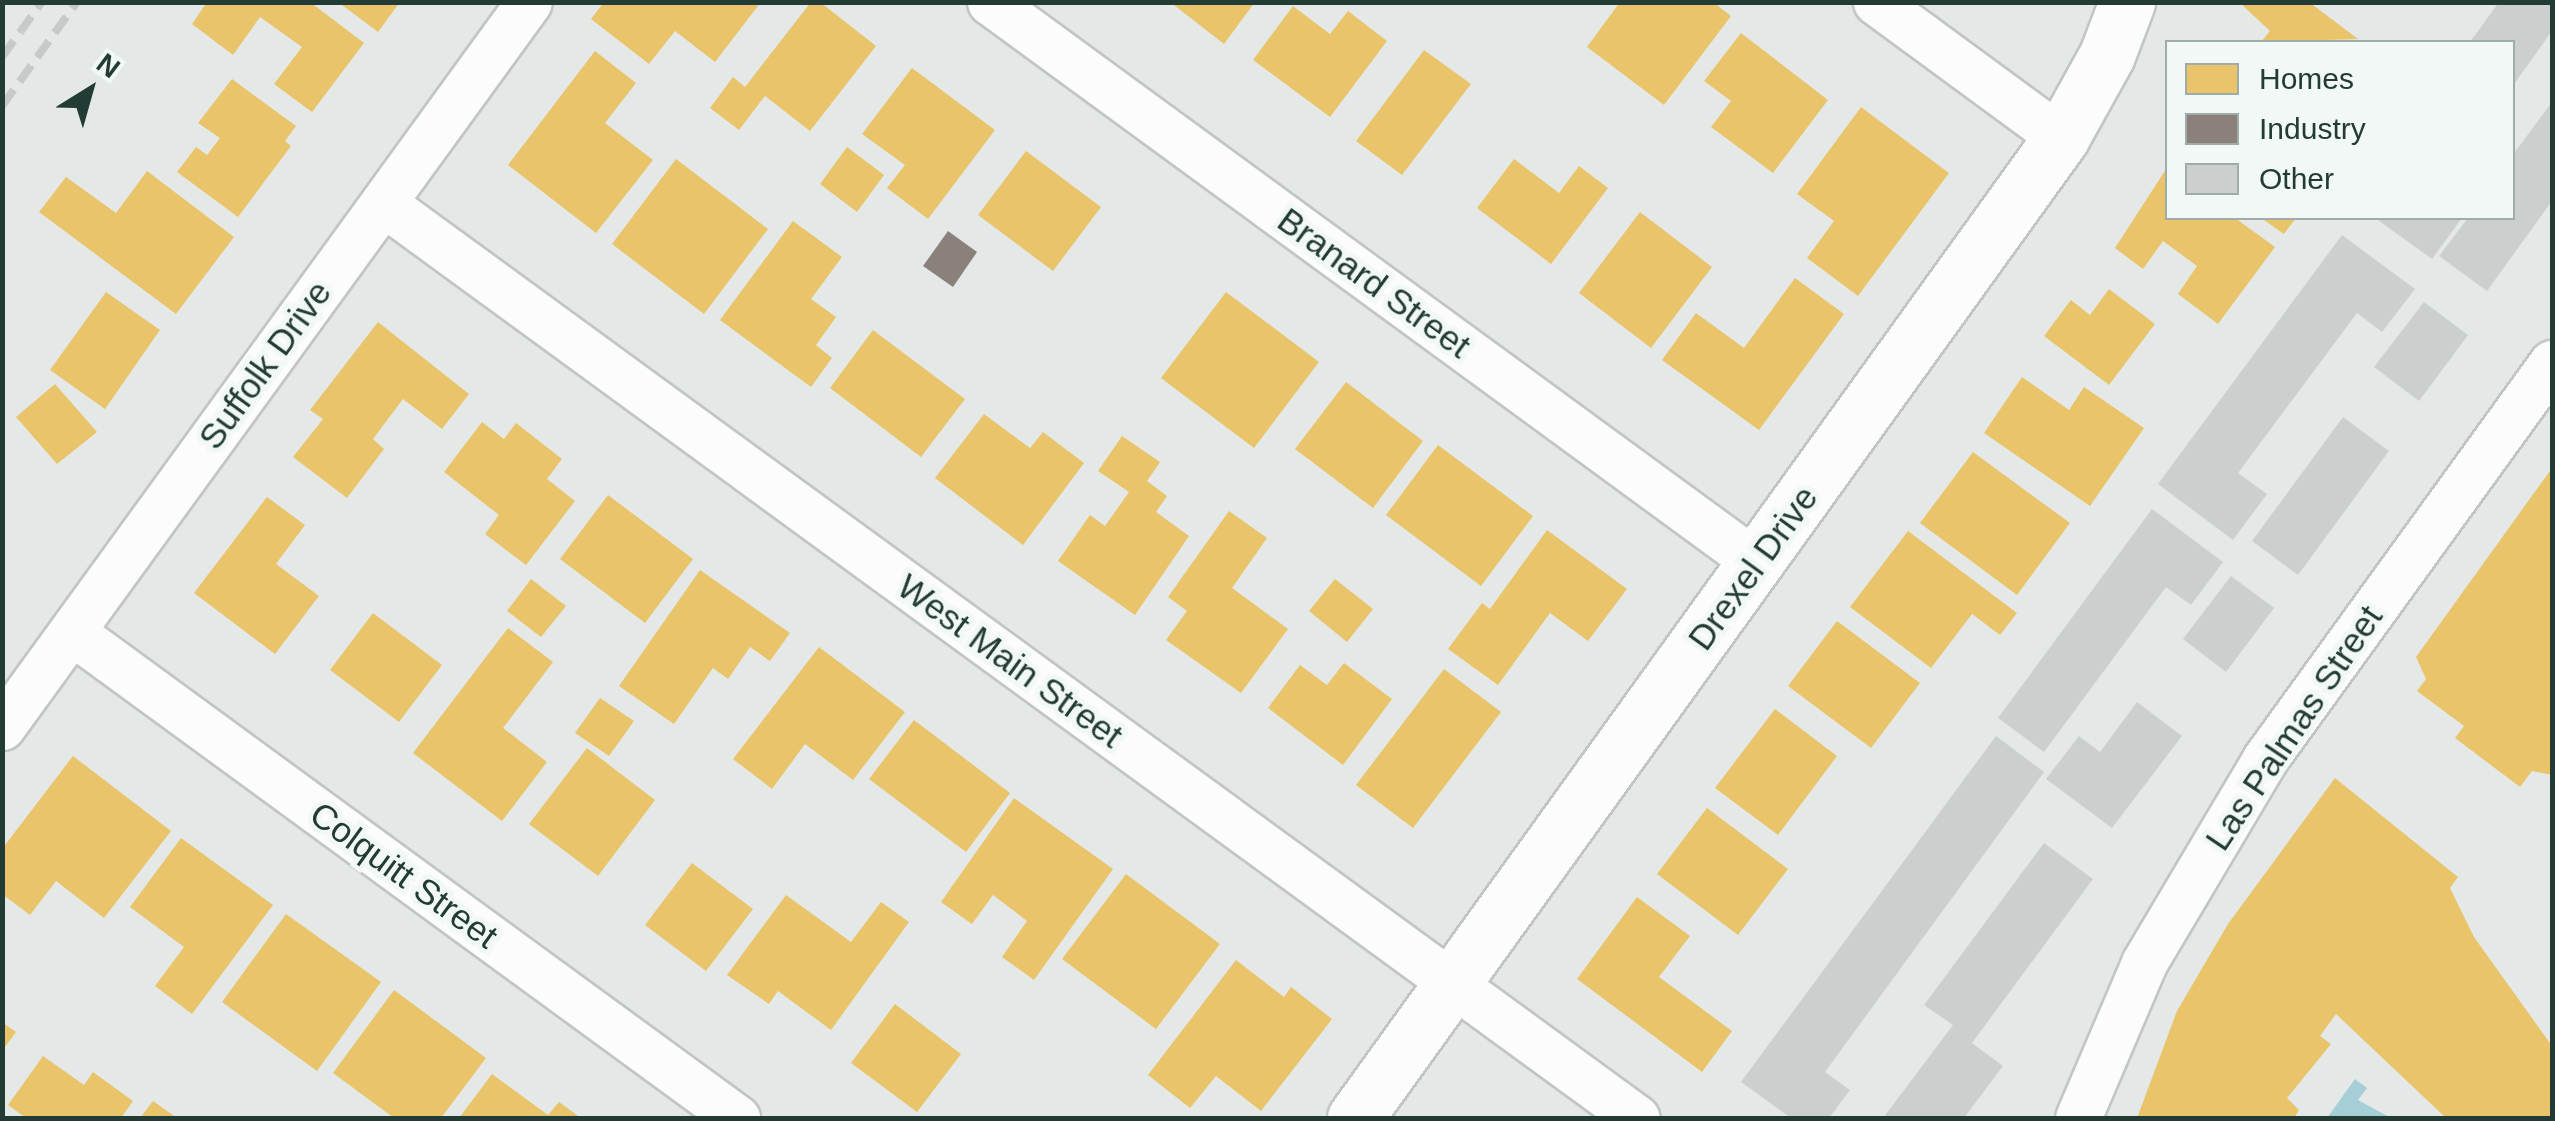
<!DOCTYPE html>
<style>
body{margin:0}
#map{position:relative;width:2555px;height:1121px;overflow:hidden;background:#e4e9e7;font-family:Arial,sans-serif}
div>[style]{position:absolute}
.water>*{inset:0;background:#a6ced6}
.homes>*{inset:0;background:#e9c46a}
.industry>*{inset:0;background:#8a817c}
.building>*{inset:0;background:#cbd0ce}
.roads{filter:drop-shadow(2px 0 #c1c6c4) drop-shadow(-2px 0 #c1c6c4) drop-shadow(0 2px #c1c6c4) drop-shadow(0 -2px #c1c6c4)}
.minor>*{height:45px;margin:-22.5px;padding:0 22.5px;transform-origin:22.5px;border-radius:22.5px;background:#fbfcfb}
.tertiary>*{height:55px;margin:-27.5px;padding:0 27.5px;transform-origin:27.5px;border-radius:27.5px;background:#fbfcfb}
.rail>*{height:8px;margin-top:-4px;transform-origin:0;background:repeating-linear-gradient(90deg,#c7cac9 0 20px,transparent 0 30px)}
span{translate:-50% -50%;white-space:nowrap;text-align:center;line-height:1.15;-webkit-text-stroke:10px #f2f8f5;paint-order:stroke}
.street-label{font-size:35px;color:#233b35}
.frame{position:absolute;inset:0;border:5px solid #233b35;pointer-events:none}
.legend{position:absolute;left:2165px;top:40px;width:350px;height:180px;box-sizing:border-box;background:#f2f8f5;border:2px solid #9faca8;margin:0;padding:12px 18px;list-style:none;font-size:30px;color:#233b35}
.legend li{display:flex;align-items:center;gap:20px;height:50px}
.legend b{width:50px;border:2px solid #9faca8}
.north{position:absolute;left:40px;top:40px;width:100px;height:100px;-webkit-text-stroke:8px #f2f8f5;paint-order:stroke;rotate:37deg;font-size:28px;font-weight:700;line-height:40px;text-align:center;color:#233b35}
.north::after{content:'';display:block;margin:auto;width:35px;height:45px;background:#233b35;clip-path:polygon(50% 0,100% 100%,50% 72%,0 100%)}
</style>
<div id="map">
<div class="water">
<i style="clip-path:polygon(2355px 1079px,2367px 1088px,2358px 1100px,2391px 1118px,2327px 1118px)"></i>
</div>
<div class="homes">
<i style="clip-path:polygon(207px 2px,310px 2px,364px 43px,312px 112px,274px 84px,302px 47px,260px 17px,233px 55px,192px 24px)"></i>
<i style="clip-path:polygon(338px 2px,400px 2px,378px 32px)"></i>
<i style="clip-path:polygon(604px 2px,761px 2px,715px 62px,675px 31px,649px 64px,591px 19px)"></i>
<i style="clip-path:polygon(811px 2px,820px 2px,876px 46px,810px 131px,765px 96px,739px 130px,710px 108px,733px 77px,745px 87px)"></i>
<i style="clip-path:polygon(1170px 2px,1255px 2px,1224px 44px)"></i>
<i style="clip-path:polygon(1620px 2px,1713px 2px,1731px 16px,1664px 105px,1587px 47px)"></i>
<i style="clip-path:polygon(2239px 2px,2309px 2px,2358px 39px,2261px 42px,2270px 31px)"></i>
<i style="clip-path:polygon(1293px 6px,1330px 34px,1348px 11px,1387px 41px,1330px 117px,1253px 60px)"></i>
<i style="clip-path:polygon(1741px 33px,1828px 100px,1773px 173px,1711px 127px,1731px 101px,1704px 81px)"></i>
<i style="clip-path:polygon(1424px 50px,1471px 84px,1402px 175px,1356px 141px)"></i>
<i style="clip-path:polygon(595px 51px,636px 83px,605px 123px,653px 160px,596px 233px,508px 165px)"></i>
<i style="clip-path:polygon(912px 68px,995px 130px,928px 219px,887px 188px,905px 165px,862px 134px)"></i>
<i style="clip-path:polygon(232px 79px,296px 126px,285px 141px,291px 146px,238px 217px,177px 172px,196px 147px,207px 155px,220px 138px,198px 123px)"></i>
<i style="clip-path:polygon(1861px 107px,1949px 173px,1858px 296px,1807px 258px,1834px 221px,1797px 194px)"></i>
<i style="clip-path:polygon(847px 147px,884px 175px,857px 212px,820px 184px)"></i>
<i style="clip-path:polygon(1026px 151px,1101px 207px,1053px 271px,978px 215px)"></i>
<i style="clip-path:polygon(676px 159px,768px 229px,704px 314px,612px 244px)"></i>
<i style="clip-path:polygon(1514px 159px,1559px 193px,1579px 166px,1608px 188px,1551px 264px,1477px 208px)"></i>
<i style="clip-path:polygon(2168px 166px,2168px 218px,2235px 218px,2275px 247px,2218px 324px,2178px 294px,2197px 266px,2163px 241px,2143px 269px,2115px 248px)"></i>
<i style="clip-path:polygon(147px 171px,234px 237px,176px 314px,39px 212px,66px 177px,116px 213px)"></i>
<i style="clip-path:polygon(1640px 212px,1712px 267px,1651px 348px,1579px 293px)"></i>
<i style="clip-path:polygon(2261px 218px,2296px 218px,2284px 234px)"></i>
<i style="clip-path:polygon(793px 221px,842px 257px,811px 299px,836px 317px,816px 345px,832px 358px,811px 387px,720px 320px)"></i>
<i style="clip-path:polygon(1795px 278px,1844px 314px,1759px 430px,1662px 360px,1696px 313px,1744px 348px)"></i>
<i style="clip-path:polygon(2109px 289px,2155px 324px,2109px 385px,2044px 336px,2071px 300px,2090px 315px)"></i>
<i style="clip-path:polygon(106px 292px,160px 330px,105px 409px,50px 370px)"></i>
<i style="clip-path:polygon(1226px 292px,1319px 362px,1254px 448px,1161px 378px)"></i>
<i style="clip-path:polygon(378px 322px,469px 394px,442px 429px,403px 399px,373px 439px,384px 449px,347px 498px,293px 457px,323px 419px,310px 410px)"></i>
<i style="clip-path:polygon(873px 330px,965px 399px,921px 457px,830px 388px)"></i>
<i style="clip-path:polygon(2022px 377px,2069px 410px,2084px 387px,2144px 428px,2090px 506px,1984px 433px)"></i>
<i style="clip-path:polygon(1346px 382px,1423px 441px,1373px 508px,1295px 449px)"></i>
<i style="clip-path:polygon(55px 384px,97px 432px,57px 464px,16px 417px)"></i>
<i style="clip-path:polygon(984px 414px,1030px 448px,1043px 432px,1084px 463px,1023px 545px,935px 478px)"></i>
<i style="clip-path:polygon(482px 422px,504px 439px,516px 423px,562px 459px,547px 479px,575px 501px,526px 565px,485px 534px,499px 515px,444px 472px)"></i>
<i style="clip-path:polygon(1122px 436px,1160px 462px,1147px 481px,1167px 496px,1156px 512px,1189px 536px,1135px 615px,1058px 561px,1090px 515px,1105px 526px,1129px 492px,1098px 471px)"></i>
<i style="clip-path:polygon(1438px 445px,1533px 516px,1481px 586px,1386px 515px)"></i>
<i style="clip-path:polygon(1973px 452px,2070px 523px,2017px 595px,1920px 523px)"></i>
<i style="clip-path:polygon(2552px 468px,2552px 775px,2532px 771px,2520px 787px,2455px 738px,2464px 726px,2417px 691px,2426px 679px,2416px 657px)"></i>
<i style="clip-path:polygon(608px 495px,693px 559px,645px 623px,560px 559px)"></i>
<i style="clip-path:polygon(267px 497px,305px 525px,276px 564px,319px 596px,275px 654px,194px 593px)"></i>
<i style="clip-path:polygon(1229px 511px,1267px 538px,1232px 588px,1288px 629px,1241px 693px,1166px 640px,1187px 611px,1168px 597px)"></i>
<i style="clip-path:polygon(1547px 530px,1627px 589px,1588px 641px,1550px 613px,1498px 685px,1448px 649px,1482px 603px,1490px 609px)"></i>
<i style="clip-path:polygon(1908px 531px,2017px 613px,2000px 635px,1972px 614px,1931px 668px,1850px 607px)"></i>
<i style="clip-path:polygon(700px 570px,790px 633px,770px 661px,750px 647px,728px 679px,713px 668px,674px 724px,619px 686px)"></i>
<i style="clip-path:polygon(531px 579px,566px 606px,541px 637px,507px 611px)"></i>
<i style="clip-path:polygon(1335px 579px,1373px 609px,1347px 642px,1309px 611px)"></i>
<i style="clip-path:polygon(373px 613px,442px 665px,399px 722px,330px 670px)"></i>
<i style="clip-path:polygon(1837px 621px,1920px 683px,1871px 748px,1788px 686px)"></i>
<i style="clip-path:polygon(508px 628px,553px 662px,503px 728px,547px 762px,502px 821px,413px 753px)"></i>
<i style="clip-path:polygon(819px 647px,905px 712px,853px 780px,805px 744px,772px 789px,733px 759px)"></i>
<i style="clip-path:polygon(1344px 663px,1392px 699px,1343px 765px,1268px 708px,1300px 665px,1327px 685px)"></i>
<i style="clip-path:polygon(1444px 669px,1501px 712px,1413px 828px,1356px 785px)"></i>
<i style="clip-path:polygon(600px 698px,634px 721px,609px 756px,575px 733px)"></i>
<i style="clip-path:polygon(1775px 709px,1837px 756px,1778px 835px,1715px 788px)"></i>
<i style="clip-path:polygon(914px 720px,1010px 793px,966px 852px,869px 779px)"></i>
<i style="clip-path:polygon(587px 748px,655px 800px,598px 876px,529px 824px)"></i>
<i style="clip-path:polygon(73px 756px,171px 831px,104px 918px,56px 881px,30px 915px,2px 894px,2px 849px)"></i>
<i style="clip-path:polygon(2335px 778px,2458px 877px,2450px 888px,2474px 937px,2552px 1046px,2552px 1118px,2446px 1118px,2336px 1014px,2320px 1036px,2331px 1044px,2287px 1098px,2299px 1110px,2294px 1118px,2137px 1118px,2177px 1011px,2228px 924px)"></i>
<i style="clip-path:polygon(1014px 798px,1113px 869px,1034px 980px,1002px 957px,1027px 921px,993px 895px,972px 924px,941px 902px)"></i>
<i style="clip-path:polygon(1707px 808px,1788px 869px,1738px 935px,1657px 874px)"></i>
<i style="clip-path:polygon(181px 838px,273px 905px,192px 1014px,155px 986px,184px 947px,130px 907px)"></i>
<i style="clip-path:polygon(692px 863px,753px 909px,706px 971px,645px 925px)"></i>
<i style="clip-path:polygon(1126px 874px,1220px 944px,1156px 1029px,1062px 959px)"></i>
<i style="clip-path:polygon(786px 895px,851px 942px,881px 902px,909px 922px,831px 1030px,778px 991px,769px 1004px,727px 975px)"></i>
<i style="clip-path:polygon(1637px 897px,1690px 936px,1659px 977px,1732px 1031px,1702px 1072px,1577px 979px)"></i>
<i style="clip-path:polygon(286px 914px,381px 982px,317px 1071px,222px 1002px)"></i>
<i style="clip-path:polygon(1236px 960px,1284px 997px,1291px 987px,1332px 1019px,1261px 1111px,1216px 1076px,1190px 1108px,1148px 1075px)"></i>
<i style="clip-path:polygon(394px 990px,486px 1058px,441px 1118px,394px 1118px,333px 1073px)"></i>
<i style="clip-path:polygon(895px 1004px,961px 1054px,917px 1112px,851px 1063px)"></i>
<i style="clip-path:polygon(2px 1022px,16px 1032px,2px 1051px)"></i>
<i style="clip-path:polygon(43px 1056px,84px 1085px,93px 1072px,133px 1101px,121px 1118px,26px 1118px,8px 1105px)"></i>
<i style="clip-path:polygon(492px 1074px,548px 1115px,559px 1102px,581px 1118px,459px 1118px)"></i>
<i style="clip-path:polygon(153px 1101px,177px 1118px,140px 1118px)"></i>
</div>
<div class="industry">
<i style="clip-path:polygon(948px 231px,977px 252px,953px 287px,923px 266px)"></i>
</div>
<div class="building">
<i style="clip-path:polygon(2499px 2px,2552px 2px,2552px 31px,2512px 87px,2512px 42px,2470px 42px)"></i>
<i style="clip-path:polygon(2552px 102px,2552px 201px,2487px 291px,2439px 256px,2468px 218px,2512px 218px,2512px 156px)"></i>
<i style="clip-path:polygon(2375px 218px,2462px 218px,2432px 259px)"></i>
<i style="clip-path:polygon(2342px 235px,2415px 289px,2382px 332px,2357px 313px,2238px 473px,2267px 494px,2233px 540px,2158px 484px)"></i>
<i style="clip-path:polygon(2424px 302px,2468px 335px,2419px 401px,2374px 367px)"></i>
<i style="clip-path:polygon(2343px 417px,2389px 451px,2298px 575px,2252px 541px)"></i>
<i style="clip-path:polygon(2152px 509px,2223px 562px,2191px 605px,2166px 587px,2044px 752px,1998px 718px)"></i>
<i style="clip-path:polygon(2231px 576px,2274px 608px,2226px 672px,2183px 639px)"></i>
<i style="clip-path:polygon(2137px 702px,2182px 736px,2112px 828px,2046px 779px,2079px 736px,2100px 752px)"></i>
<i style="clip-path:polygon(1996px 736px,2044px 772px,1825px 1072px,1850px 1090px,1829px 1118px,1791px 1118px,1741px 1082px)"></i>
<i style="clip-path:polygon(2044px 843px,2093px 879px,1972px 1043px,2003px 1066px,1964px 1118px,1883px 1118px,1953px 1025px,1924px 1005px)"></i>
</div>
<div class="roads">
<div class="minor">
<i style="left:990px;top:2px;width:950px;rotate:36.18deg"></i>
<i style="left:1876px;top:2px;width:230px;rotate:36.3deg"></i>
<i style="left:383px;top:203px;width:1552px;rotate:36.12deg"></i>
<i style="left:72px;top:632px;width:824px;rotate:36.16deg"></i>
<i style="left:2px;top:727px;width:896px;rotate:-53.99deg"></i>
<i style="left:2078px;top:1118px;width:168px;rotate:-66.9deg"></i>
<i style="left:2144px;top:963px;width:237px;rotate:-59.3deg"></i>
<i style="left:2265px;top:759px;width:489px;rotate:-54.1deg"></i>
</div>
<div class="tertiary">
<i style="left:1355px;top:1118px;width:1208px;rotate:-54.23deg"></i>
<i style="left:2061px;top:138px;width:95px;rotate:-61deg"></i>
<i style="left:2107px;top:55px;width:57px;rotate:-69.3deg"></i>
</div>
</div>
<div class="rail">
<i style="left:2px;top:57px;width:68px;rotate:-54deg"></i>
<i style="left:2px;top:106px;width:128px;rotate:-54.2deg"></i>
</div>
<div class="street-label">
<span style="left:1374px;top:283px;rotate:36deg">Branard Street</span>
<span style="left:265px;top:365px;rotate:-54deg">Suffolk Drive</span>
<span style="left:1753px;top:568px;rotate:-54deg">Drexel Drive</span>
<span style="left:1010px;top:661px;rotate:36deg">West Main Street</span>
<span style="left:2294px;top:728px;rotate:-56deg">Las Palmas Street</span>
<span style="left:404px;top:875px;rotate:36deg">Colquitt Street</span>
</div>
<div class="frame"></div>
<ul class="legend">
<li><b style="height:28px;background:#e9c46a"></b>Homes</li>
<li><b style="height:28px;background:#8a817c"></b>Industry</li>
<li><b style="height:28px;background:#cbd0ce"></b>Other</li>
</ul>
<div class="north">N</div>
</div>
